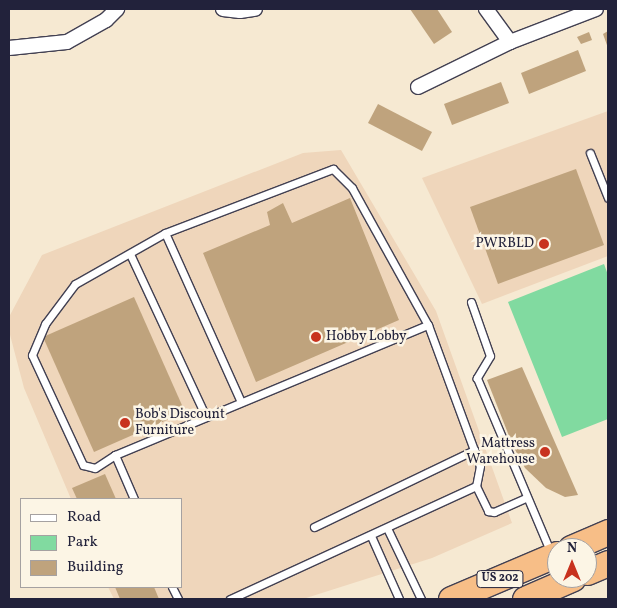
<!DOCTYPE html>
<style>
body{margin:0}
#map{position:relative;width:617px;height:608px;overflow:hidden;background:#f6e9d2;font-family:Vollkorn,serif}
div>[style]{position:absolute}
.built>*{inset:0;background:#efd6bb}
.green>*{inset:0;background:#81daa0}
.building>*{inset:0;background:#bfa37d}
.roads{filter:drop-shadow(1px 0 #424052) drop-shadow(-1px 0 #424052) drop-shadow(0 1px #424052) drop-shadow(0 -1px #424052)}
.lane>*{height:7px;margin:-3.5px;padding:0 3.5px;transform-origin:3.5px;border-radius:3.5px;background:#fff}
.street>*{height:14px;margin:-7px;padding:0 7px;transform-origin:7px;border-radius:7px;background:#fff}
.highway>*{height:25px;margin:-12.5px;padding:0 12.5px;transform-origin:12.5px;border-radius:12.5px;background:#f7be87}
.dots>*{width:14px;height:14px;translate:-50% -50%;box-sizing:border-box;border:2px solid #fcf5e5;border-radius:50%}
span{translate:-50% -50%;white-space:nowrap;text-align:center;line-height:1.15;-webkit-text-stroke:5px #fcf5e5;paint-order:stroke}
.shield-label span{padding:1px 4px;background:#fcf5e5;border:1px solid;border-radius:4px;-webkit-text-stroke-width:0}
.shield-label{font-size:12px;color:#22223b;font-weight:700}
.poi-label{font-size:14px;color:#22223b}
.right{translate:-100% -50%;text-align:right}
.left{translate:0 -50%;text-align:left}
.frame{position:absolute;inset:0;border:10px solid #22223b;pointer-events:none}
.legend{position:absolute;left:20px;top:498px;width:162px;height:90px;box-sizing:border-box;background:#fcf5e5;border:1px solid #a5a1a1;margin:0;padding:6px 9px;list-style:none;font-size:15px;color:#22223b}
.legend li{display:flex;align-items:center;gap:10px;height:25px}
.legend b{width:25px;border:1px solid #a5a1a1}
.north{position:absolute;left:547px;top:538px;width:50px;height:50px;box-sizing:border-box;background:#fcf5e5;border:1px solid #a5a1a1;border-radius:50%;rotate:0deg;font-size:14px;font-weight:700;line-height:20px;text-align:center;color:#22223b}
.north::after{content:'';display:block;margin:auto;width:18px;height:22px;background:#c8321e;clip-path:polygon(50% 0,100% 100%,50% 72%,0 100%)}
</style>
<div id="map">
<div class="built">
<i style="clip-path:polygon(608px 111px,608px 256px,482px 304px,422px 178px)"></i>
<i style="clip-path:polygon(341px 150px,436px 311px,512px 523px,432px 558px,303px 599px,114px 599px,108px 587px,181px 587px,181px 499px,71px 499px,24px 388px,9px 331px,9px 317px,42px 255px,303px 153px)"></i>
</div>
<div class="green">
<i style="clip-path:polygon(604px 264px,608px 275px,608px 419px,562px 437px,508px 302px)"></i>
</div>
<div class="building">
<i style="clip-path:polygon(410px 9px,437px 9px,452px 32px,434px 44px)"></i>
<i style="clip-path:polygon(608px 31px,608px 48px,603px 34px)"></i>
<i style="clip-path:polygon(589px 32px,592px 40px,581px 44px,577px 37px)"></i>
<i style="clip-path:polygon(578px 50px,586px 71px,529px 94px,521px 73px)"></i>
<i style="clip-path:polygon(501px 82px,509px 103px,452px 125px,444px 104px)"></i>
<i style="clip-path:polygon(378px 104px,432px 132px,422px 151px,368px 123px)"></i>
<i style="clip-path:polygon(576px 169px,604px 245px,498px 284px,470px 207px)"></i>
<i style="clip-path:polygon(350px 198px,399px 320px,256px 382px,203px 253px,270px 225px,267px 212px,283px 203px,292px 223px)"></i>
<i style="clip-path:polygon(134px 297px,185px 412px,94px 452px,43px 337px)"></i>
<i style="clip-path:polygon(522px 367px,578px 495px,565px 497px,546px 488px,525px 468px,513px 446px,487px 380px)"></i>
<i style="clip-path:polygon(105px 474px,116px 499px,77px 499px,72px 488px)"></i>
<i style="clip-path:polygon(115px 587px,154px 587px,159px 599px,120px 599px)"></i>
</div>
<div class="roads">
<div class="lane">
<i style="left:590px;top:153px;width:48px;rotate:68.2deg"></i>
<i style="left:130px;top:254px;width:180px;rotate:65deg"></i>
<i style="left:471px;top:302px;width:57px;rotate:70.6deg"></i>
<i style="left:490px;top:356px;width:26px;rotate:121deg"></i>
<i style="left:477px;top:378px;width:188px;rotate:67.1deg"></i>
<i style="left:241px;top:402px;width:185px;rotate:-114.2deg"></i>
<i style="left:165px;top:233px;width:180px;rotate:-20.9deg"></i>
<i style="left:333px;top:169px;width:27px;rotate:45deg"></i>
<i style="left:352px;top:188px;width:157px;rotate:61deg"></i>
<i style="left:115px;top:455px;width:24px;rotate:147deg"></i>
<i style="left:95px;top:468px;width:12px;rotate:-166deg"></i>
<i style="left:83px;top:465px;width:121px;rotate:-114.9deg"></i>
<i style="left:32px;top:355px;width:34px;rotate:-67deg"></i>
<i style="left:45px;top:324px;width:50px;rotate:-53.1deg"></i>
<i style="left:75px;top:284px;width:103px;rotate:-29.5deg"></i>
<i style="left:476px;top:486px;width:28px;rotate:64deg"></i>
<i style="left:488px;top:511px;width:6px;rotate:9deg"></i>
<i style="left:494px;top:512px;width:36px;rotate:-24deg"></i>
<i style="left:134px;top:499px;width:48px;rotate:-113.4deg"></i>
<i style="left:115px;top:455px;width:339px;rotate:-22.6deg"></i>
<i style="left:428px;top:325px;width:150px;rotate:69.8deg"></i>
<i style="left:480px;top:466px;width:20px;rotate:101deg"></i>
<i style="left:476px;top:486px;width:271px;rotate:155.3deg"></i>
<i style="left:314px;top:527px;width:178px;rotate:-25.7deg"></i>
<i style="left:387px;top:528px;width:79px;rotate:64.4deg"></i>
<i style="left:371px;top:536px;width:69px;rotate:66deg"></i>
<i style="left:172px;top:587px;width:13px;rotate:63deg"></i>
</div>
<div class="street">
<i style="left:223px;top:9px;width:17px;rotate:7deg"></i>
<i style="left:240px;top:11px;width:15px;rotate:-8deg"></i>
<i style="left:486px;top:9px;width:41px;rotate:54deg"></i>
<i style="left:510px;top:42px;width:92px;rotate:-21deg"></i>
<i style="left:9px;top:48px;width:58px;rotate:-5.9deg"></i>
<i style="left:67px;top:42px;width:45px;rotate:-29.4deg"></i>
<i style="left:106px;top:20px;width:16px;rotate:-45deg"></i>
<i style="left:418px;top:87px;width:102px;rotate:-26.1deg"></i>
</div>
<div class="highway">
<i style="left:571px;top:548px;width:40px;rotate:-23.4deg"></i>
<i style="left:587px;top:572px;width:23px;rotate:-23deg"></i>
<i style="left:451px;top:599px;width:115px;rotate:-23deg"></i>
<i style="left:525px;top:599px;width:52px;rotate:-23.6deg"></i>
</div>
</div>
<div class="dots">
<i style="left:544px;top:244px;background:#c8321e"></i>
<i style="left:316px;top:337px;background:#c8321e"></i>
<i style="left:125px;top:423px;background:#c8321e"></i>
<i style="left:545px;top:452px;background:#c8321e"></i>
</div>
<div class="shield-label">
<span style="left:500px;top:579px">US 202</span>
</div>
<div class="poi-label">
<span class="right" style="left:534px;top:244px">PWRBLD</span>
<span class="left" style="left:326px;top:337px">Hobby Lobby</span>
<span class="left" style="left:135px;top:423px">Bob's Discount<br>Furniture</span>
<span class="right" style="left:535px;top:452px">Mattress<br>Warehouse</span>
</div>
<div class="frame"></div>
<ul class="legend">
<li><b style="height:6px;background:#fff"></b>Road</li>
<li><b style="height:14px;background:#81daa0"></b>Park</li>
<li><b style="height:14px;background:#bfa37d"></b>Building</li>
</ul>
<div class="north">N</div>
</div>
